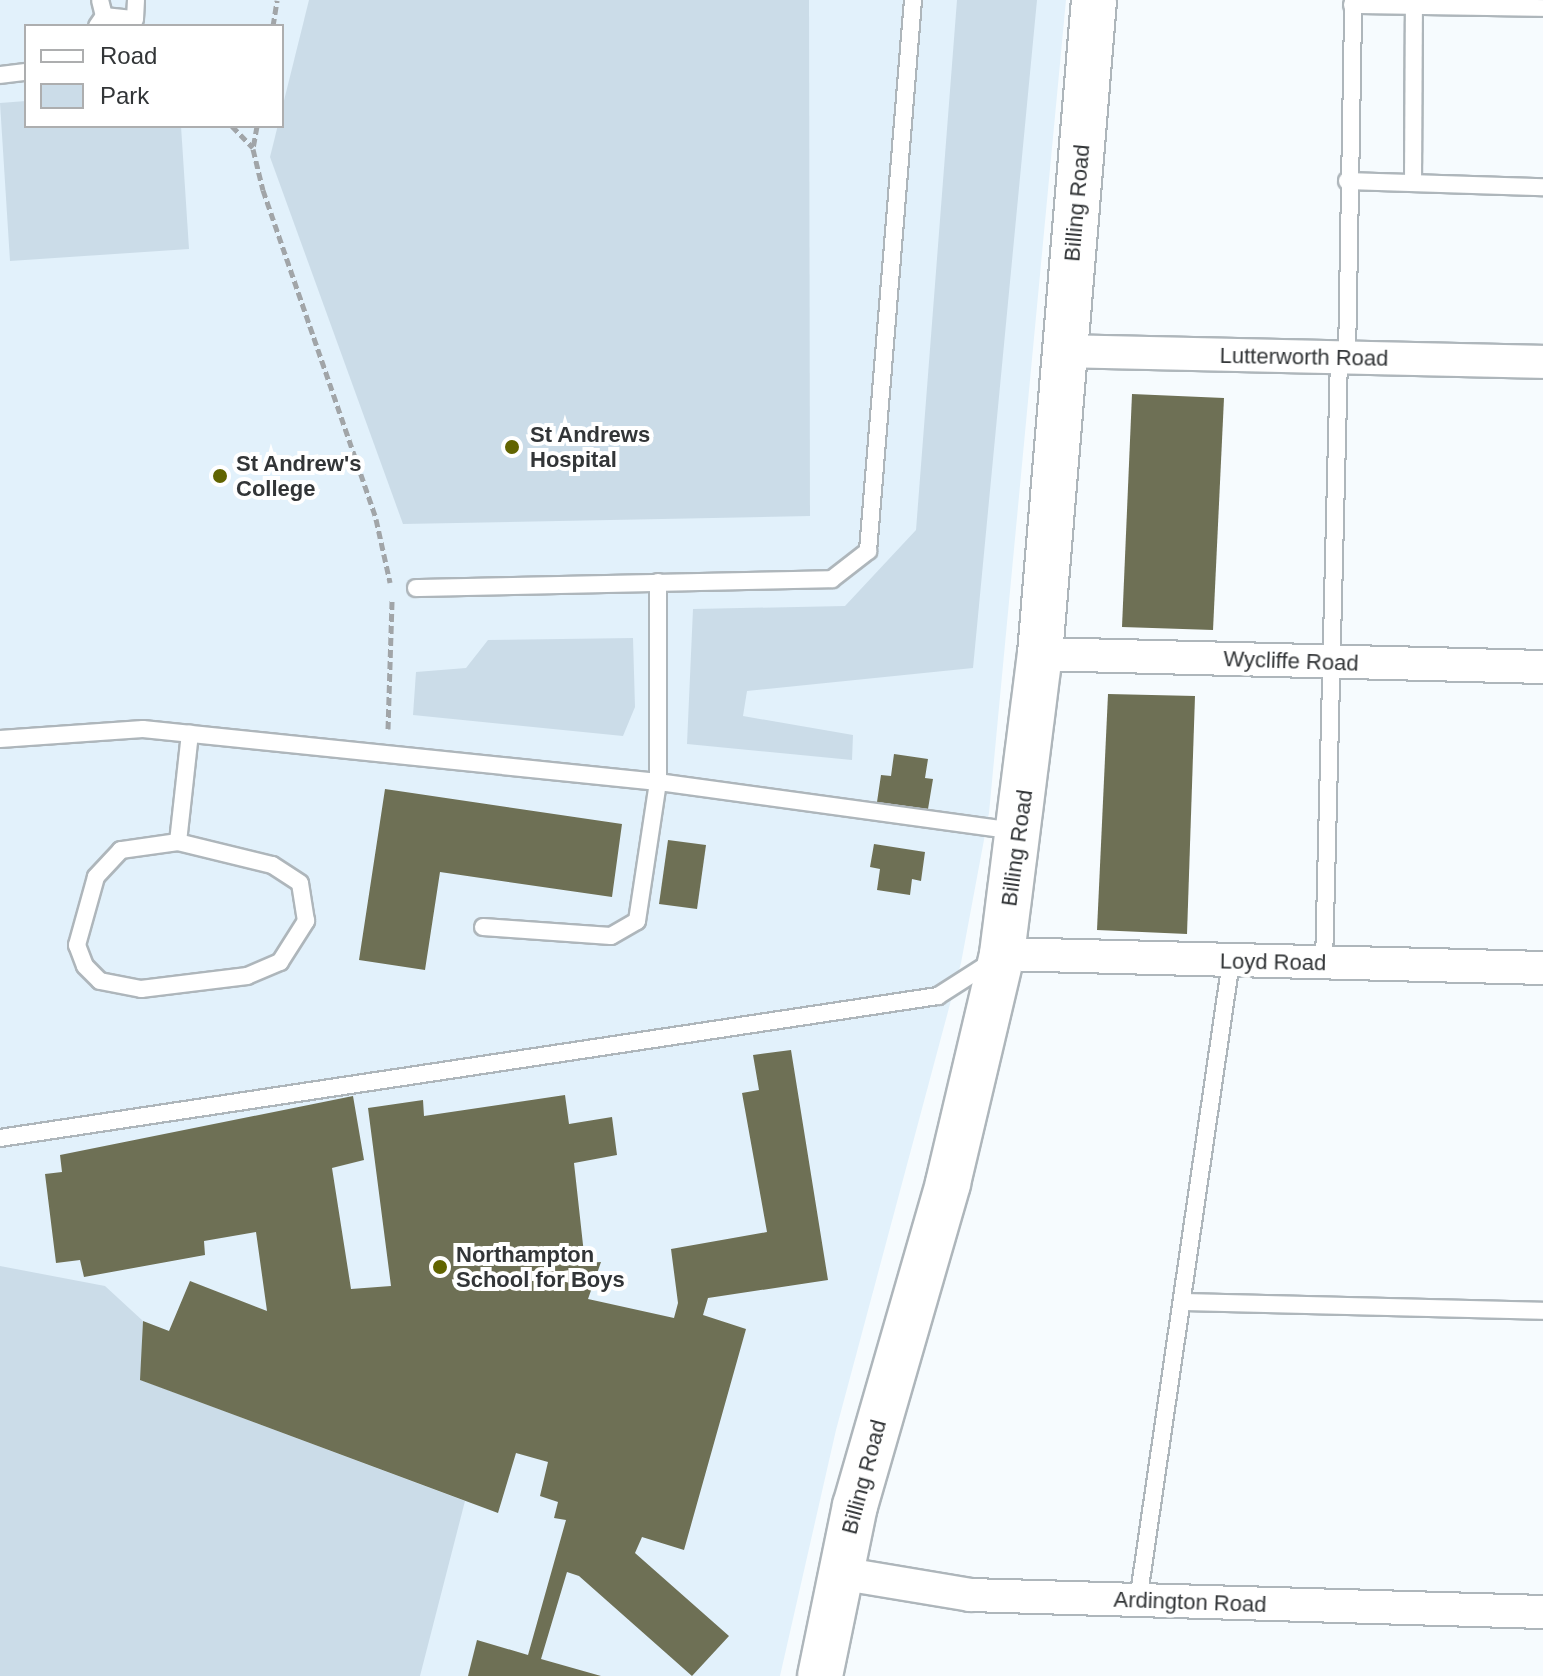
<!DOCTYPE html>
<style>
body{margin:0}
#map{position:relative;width:1543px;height:1676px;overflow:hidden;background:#f6fbfe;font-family:Arial,sans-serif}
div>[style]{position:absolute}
.built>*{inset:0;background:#e2f1fb}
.green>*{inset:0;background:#cbdce8}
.building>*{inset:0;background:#6e7055}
.path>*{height:5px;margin-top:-2.5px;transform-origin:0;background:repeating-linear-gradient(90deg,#a1a5a8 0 8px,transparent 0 12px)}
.roads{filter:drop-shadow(2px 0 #aeb6bb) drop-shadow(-2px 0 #aeb6bb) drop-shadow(0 2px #aeb6bb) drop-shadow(0 -2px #aeb6bb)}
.lane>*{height:16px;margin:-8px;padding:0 8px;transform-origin:8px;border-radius:8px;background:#fff}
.street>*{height:32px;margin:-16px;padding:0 16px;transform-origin:16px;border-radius:16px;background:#fff}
.secondary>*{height:44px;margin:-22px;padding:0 22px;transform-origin:22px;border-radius:22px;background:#fff}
.dots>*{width:22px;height:22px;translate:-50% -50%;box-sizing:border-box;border:4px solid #fff;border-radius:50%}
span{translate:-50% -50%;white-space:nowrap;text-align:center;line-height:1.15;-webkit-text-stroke:8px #fff;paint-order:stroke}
.street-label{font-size:22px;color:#323537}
.poi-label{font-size:22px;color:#323537;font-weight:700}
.left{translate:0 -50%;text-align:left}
.legend{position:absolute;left:24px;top:24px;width:260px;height:104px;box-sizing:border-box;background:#fff;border:2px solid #adaeaf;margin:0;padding:10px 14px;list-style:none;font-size:24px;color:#323537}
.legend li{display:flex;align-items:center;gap:16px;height:40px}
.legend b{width:40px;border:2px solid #adaeaf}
</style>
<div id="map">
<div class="built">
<i style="clip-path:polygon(evenodd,0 0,1066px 0,989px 813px,961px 963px,836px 1430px,780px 1676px,0 1676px,0 0,26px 26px,282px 26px,282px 126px,26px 126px,26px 26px)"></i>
</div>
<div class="green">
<i style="clip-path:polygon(309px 0,809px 0,810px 516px,403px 524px,270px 157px)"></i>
<i style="clip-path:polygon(957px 0,1037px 0,973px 668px,747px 691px,743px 716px,853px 735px,852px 760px,687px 744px,693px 609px,845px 606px,916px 530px)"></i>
<i style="clip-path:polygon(26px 101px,26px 126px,181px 126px,189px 249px,10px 261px,0 103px)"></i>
<i style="clip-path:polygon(633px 638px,635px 707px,623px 736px,413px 715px,416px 672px,466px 668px,488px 640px)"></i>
<i style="clip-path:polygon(0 1266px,105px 1286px,143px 1321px,141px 1380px,465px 1501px,420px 1676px,0 1676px)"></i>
</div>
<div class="building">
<i style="clip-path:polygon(1132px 394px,1224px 398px,1213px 630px,1122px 627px)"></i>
<i style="clip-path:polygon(1108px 694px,1195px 696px,1187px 934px,1097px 930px)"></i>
<i style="clip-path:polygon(894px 754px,928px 759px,925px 778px,933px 779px,928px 809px,877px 802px,881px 775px,891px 776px)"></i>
<i style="clip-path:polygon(385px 789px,622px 824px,612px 897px,440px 872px,425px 970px,359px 960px)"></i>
<i style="clip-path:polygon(668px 840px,706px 845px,697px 909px,659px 904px)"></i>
<i style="clip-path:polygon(874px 844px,925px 852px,921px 881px,912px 879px,910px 895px,877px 890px,880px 869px,870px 867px)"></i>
<i style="clip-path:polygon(791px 1050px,828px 1280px,708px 1298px,703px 1315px,746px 1329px,684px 1550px,642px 1537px,635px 1553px,729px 1636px,692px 1676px,579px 1576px,567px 1572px,541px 1659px,601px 1676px,468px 1676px,477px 1640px,528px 1655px,566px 1520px,554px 1518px,558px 1502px,540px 1496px,548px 1462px,516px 1453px,498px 1513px,140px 1380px,143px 1321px,169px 1331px,190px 1281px,267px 1311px,256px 1232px,204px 1241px,205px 1255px,84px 1277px,80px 1260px,56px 1263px,45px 1174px,62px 1172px,60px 1155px,353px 1096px,364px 1160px,332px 1168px,351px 1289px,391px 1286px,368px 1108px,423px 1100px,424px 1116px,565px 1095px,569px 1124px,612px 1117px,617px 1155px,574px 1163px,585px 1263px,601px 1262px,588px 1299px,674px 1318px,678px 1303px,671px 1249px,767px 1232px,742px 1093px,759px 1090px,753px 1055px)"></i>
</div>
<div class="path">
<i style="left:273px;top:26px;width:26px;rotate:-81deg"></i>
<i style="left:232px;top:126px;width:30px;rotate:46deg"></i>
<i style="left:257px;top:126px;width:23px;rotate:100deg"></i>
<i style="left:253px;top:149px;width:42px;rotate:76.3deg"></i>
<i style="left:263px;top:190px;width:348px;rotate:71deg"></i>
<i style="left:376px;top:519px;width:65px;rotate:77.5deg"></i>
<i style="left:388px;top:729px;width:130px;rotate:-88.2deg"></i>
</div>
<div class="roads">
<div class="lane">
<i style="left:1352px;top:5px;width:191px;rotate:0.9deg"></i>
<i style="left:104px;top:16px;width:31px;rotate:6deg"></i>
<i style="left:135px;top:19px;width:19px;rotate:-87deg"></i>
<i style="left:97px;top:26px;width:12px;rotate:-55deg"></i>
<i style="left:104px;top:16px;width:16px;rotate:-104deg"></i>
<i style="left:0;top:75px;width:26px;rotate:-7deg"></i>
<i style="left:1347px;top:181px;width:196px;rotate:1.8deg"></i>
<i style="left:1413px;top:183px;width:177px;rotate:-89.7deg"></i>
<i style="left:1347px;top:358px;width:358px;rotate:-89deg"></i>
<i style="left:416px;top:588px;width:416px;rotate:-1.2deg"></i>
<i style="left:832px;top:579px;width:46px;rotate:-37.9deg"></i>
<i style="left:868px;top:551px;width:553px;rotate:-85.33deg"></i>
<i style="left:0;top:739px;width:143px;rotate:-4deg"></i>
<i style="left:143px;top:729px;width:518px;rotate:5.88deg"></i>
<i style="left:658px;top:782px;width:361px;rotate:7.8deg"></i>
<i style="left:178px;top:842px;width:58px;rotate:172deg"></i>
<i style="left:121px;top:850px;width:37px;rotate:133deg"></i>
<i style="left:96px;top:877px;width:71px;rotate:105.6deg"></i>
<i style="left:77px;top:945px;width:22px;rotate:69deg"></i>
<i style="left:85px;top:966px;width:21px;rotate:45deg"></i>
<i style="left:100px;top:981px;width:42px;rotate:11deg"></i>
<i style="left:141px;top:989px;width:107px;rotate:-7deg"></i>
<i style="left:247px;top:976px;width:36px;rotate:-23deg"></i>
<i style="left:280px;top:962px;width:49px;rotate:-57.6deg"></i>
<i style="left:306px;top:921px;width:38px;rotate:-99deg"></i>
<i style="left:300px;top:883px;width:33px;rotate:-147deg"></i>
<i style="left:272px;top:865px;width:97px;rotate:-166.3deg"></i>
<i style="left:178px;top:842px;width:109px;rotate:-83.7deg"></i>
<i style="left:483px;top:927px;width:128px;rotate:4deg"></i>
<i style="left:611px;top:936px;width:30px;rotate:-30deg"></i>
<i style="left:637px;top:921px;width:141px;rotate:-81.4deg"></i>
<i style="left:658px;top:782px;width:200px;rotate:-90deg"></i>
<i style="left:1324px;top:963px;width:606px;rotate:-88.58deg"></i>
<i style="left:0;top:1138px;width:949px;rotate:-8.61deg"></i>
<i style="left:938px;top:996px;width:63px;rotate:-32.7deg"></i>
<i style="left:1182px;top:1302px;width:361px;rotate:1.4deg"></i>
<i style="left:1138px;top:1601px;width:647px;rotate:-81.73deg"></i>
</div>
<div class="street">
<i style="left:1065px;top:351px;width:478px;rotate:1.3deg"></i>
<i style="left:1040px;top:654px;width:503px;rotate:1.48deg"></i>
<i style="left:1002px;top:954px;width:541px;rotate:1.48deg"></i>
<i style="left:839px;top:1573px;width:133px;rotate:9.5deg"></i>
<i style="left:970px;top:1595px;width:573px;rotate:1.7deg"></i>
</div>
<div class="secondary">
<i style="left:820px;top:1676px;width:174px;rotate:-78.4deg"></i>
<i style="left:855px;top:1506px;width:336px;rotate:-73.9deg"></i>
<i style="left:948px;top:1183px;width:235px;rotate:-76.7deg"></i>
<i style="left:1002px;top:954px;width:302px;rotate:-82.8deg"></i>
<i style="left:1040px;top:654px;width:656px;rotate:-85.28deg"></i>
</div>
</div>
<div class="dots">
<i style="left:512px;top:447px;background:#616400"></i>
<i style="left:220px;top:476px;background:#616400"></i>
<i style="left:440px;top:1267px;background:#616400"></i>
</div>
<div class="street-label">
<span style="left:1077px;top:203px;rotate:-85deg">Billing Road</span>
<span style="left:1304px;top:357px;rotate:1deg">Lutterworth Road</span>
<span style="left:1291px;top:661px;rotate:2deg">Wycliffe Road</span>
<span style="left:1017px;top:848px;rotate:-82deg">Billing Road</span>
<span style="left:1273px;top:962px;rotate:1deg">Loyd Road</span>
<span style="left:864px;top:1477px;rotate:-75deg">Billing Road</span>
<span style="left:1190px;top:1602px;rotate:2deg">Ardington Road</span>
</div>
<div class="poi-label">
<span class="left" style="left:530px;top:447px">St Andrews<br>Hospital</span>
<span class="left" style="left:236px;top:476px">St Andrew's<br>College</span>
<span class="left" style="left:456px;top:1267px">Northampton<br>School for Boys</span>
</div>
<ul class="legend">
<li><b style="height:10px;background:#fff"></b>Road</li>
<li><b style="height:22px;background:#cbdce8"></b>Park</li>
</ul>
</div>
